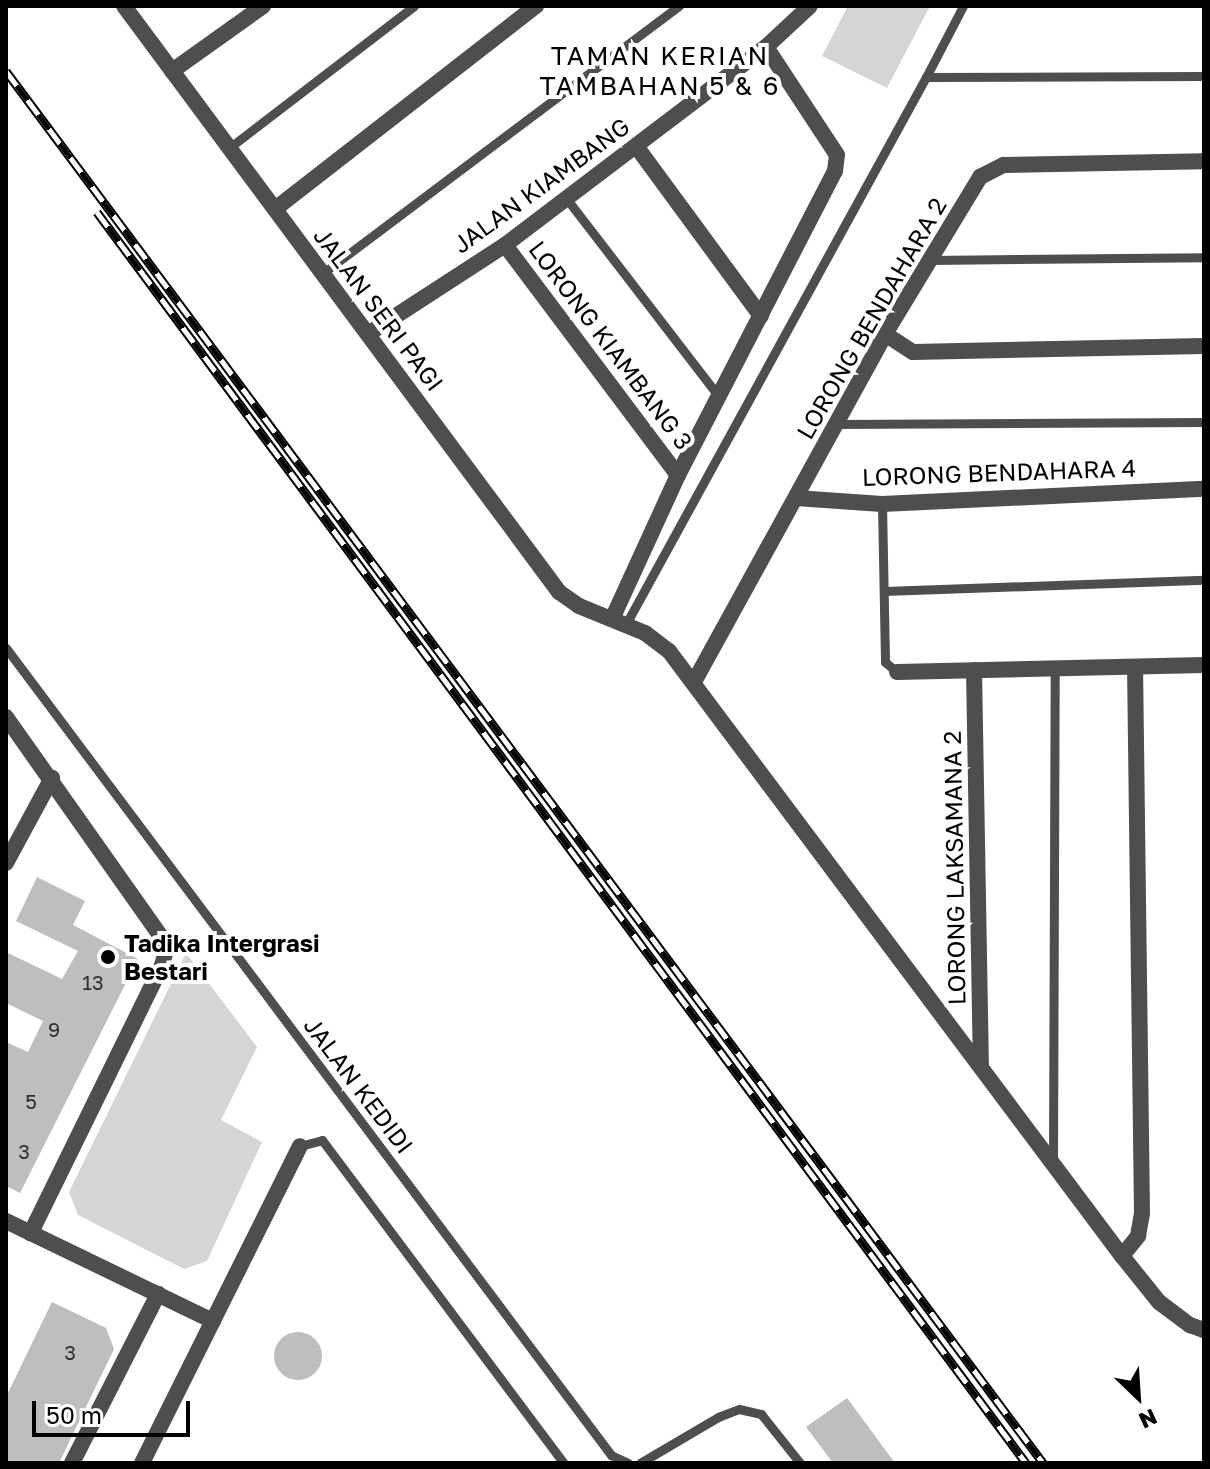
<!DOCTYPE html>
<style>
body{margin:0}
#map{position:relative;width:1210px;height:1469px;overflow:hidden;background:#fff;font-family:"Golos Text",sans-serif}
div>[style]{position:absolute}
.green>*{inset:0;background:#d5d5d5}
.building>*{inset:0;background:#bebebe}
.round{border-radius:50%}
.lane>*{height:9px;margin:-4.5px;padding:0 4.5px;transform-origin:4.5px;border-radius:4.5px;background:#4e4e4e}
.street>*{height:16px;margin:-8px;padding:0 8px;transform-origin:8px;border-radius:8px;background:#4e4e4e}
.rail>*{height:9px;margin-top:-4.5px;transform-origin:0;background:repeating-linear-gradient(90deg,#fff 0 18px,#000 0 36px);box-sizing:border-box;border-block:2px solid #000}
.dots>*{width:22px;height:22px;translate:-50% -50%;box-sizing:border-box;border:4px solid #fff;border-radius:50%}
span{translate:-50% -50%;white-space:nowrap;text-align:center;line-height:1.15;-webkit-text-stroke:8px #fff;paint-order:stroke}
.number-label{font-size:20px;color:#303030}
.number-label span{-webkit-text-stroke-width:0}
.street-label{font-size:24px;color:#000}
.poi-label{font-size:24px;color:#000;font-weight:700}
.left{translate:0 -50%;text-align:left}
.neighbourhood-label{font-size:26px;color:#000;letter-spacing:2px}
.frame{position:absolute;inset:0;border:8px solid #000;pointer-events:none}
.north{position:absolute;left:1098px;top:1357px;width:80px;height:80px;-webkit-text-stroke:6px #fff;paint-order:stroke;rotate:155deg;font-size:22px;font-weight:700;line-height:32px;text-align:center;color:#000}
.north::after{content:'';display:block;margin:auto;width:28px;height:36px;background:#000;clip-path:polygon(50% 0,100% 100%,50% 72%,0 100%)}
.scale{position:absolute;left:32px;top:1401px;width:158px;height:36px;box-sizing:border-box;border:4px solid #000;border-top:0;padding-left:10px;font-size:24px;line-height:28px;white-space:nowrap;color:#000;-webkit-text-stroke:6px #fff;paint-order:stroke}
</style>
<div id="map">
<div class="green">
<i style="clip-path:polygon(848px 6px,930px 6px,887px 88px,822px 56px)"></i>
<i style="clip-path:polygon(186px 953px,257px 1047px,221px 1120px,262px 1142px,207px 1261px,184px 1269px,78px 1215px,69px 1192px)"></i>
</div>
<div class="building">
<i style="clip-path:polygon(37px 877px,85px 901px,73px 925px,138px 959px,20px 1193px,6px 1186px,6px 1042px,28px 1052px,43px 1021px,6px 1003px,6px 952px,62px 979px,78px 951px,16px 921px)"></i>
<i style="clip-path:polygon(52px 1302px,106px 1328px,114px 1349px,59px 1463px,6px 1463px,6px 1397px)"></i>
<i class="round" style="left:274px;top:1332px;width:48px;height:48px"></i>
<i style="clip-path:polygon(847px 1398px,895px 1463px,833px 1463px,806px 1427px)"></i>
</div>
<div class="lane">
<i style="left:963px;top:6px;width:80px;rotate:117.5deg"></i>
<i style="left:926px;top:77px;width:278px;rotate:-0.2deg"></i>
<i style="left:229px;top:148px;width:233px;rotate:-37.5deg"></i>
<i style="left:566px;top:198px;width:252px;rotate:52.4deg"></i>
<i style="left:930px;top:260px;width:274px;rotate:-0.6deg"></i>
<i style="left:323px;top:273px;width:445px;rotate:-36.9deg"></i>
<i style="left:838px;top:424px;width:366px;rotate:-0.3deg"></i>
<i style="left:882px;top:504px;width:158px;rotate:88.9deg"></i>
<i style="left:885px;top:662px;width:16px;rotate:40deg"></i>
<i style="left:884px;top:591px;width:320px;rotate:-2deg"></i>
<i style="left:626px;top:624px;width:624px;rotate:-61.26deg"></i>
<i style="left:6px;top:648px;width:1009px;rotate:53.14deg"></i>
<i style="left:611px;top:1455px;width:19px;rotate:25deg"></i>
<i style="left:300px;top:1146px;width:23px;rotate:-15deg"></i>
<i style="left:322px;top:1140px;width:404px;rotate:53.2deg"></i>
<i style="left:1053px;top:1162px;width:494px;rotate:-89.8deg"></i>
<i style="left:640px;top:1463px;width:91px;rotate:-30.5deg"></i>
<i style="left:718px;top:1417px;width:22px;rotate:-21deg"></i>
<i style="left:739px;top:1409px;width:23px;rotate:13deg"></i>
<i style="left:761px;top:1414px;width:63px;rotate:51.5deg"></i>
</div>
<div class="street">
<i style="left:124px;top:6px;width:730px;rotate:53.41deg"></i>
<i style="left:559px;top:592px;width:24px;rotate:35deg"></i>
<i style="left:579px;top:606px;width:71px;rotate:22.2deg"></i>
<i style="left:645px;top:633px;width:30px;rotate:37deg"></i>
<i style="left:669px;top:651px;width:756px;rotate:53.18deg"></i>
<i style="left:1122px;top:1256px;width:59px;rotate:51.2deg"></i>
<i style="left:1159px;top:1302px;width:39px;rotate:37deg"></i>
<i style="left:1190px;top:1325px;width:15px;rotate:20deg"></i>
<i style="left:172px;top:71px;width:112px;rotate:-35.5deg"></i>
<i style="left:636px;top:146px;width:211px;rotate:53.7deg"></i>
<i style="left:275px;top:209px;width:331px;rotate:-37.9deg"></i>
<i style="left:505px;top:245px;width:288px;rotate:53.1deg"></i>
<i style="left:368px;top:334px;width:163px;rotate:-33deg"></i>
<i style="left:505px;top:245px;width:328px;rotate:-37.2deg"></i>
<i style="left:766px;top:47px;width:60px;rotate:-43deg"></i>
<i style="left:885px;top:334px;width:33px;rotate:33deg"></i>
<i style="left:913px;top:352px;width:291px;rotate:-1.2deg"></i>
<i style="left:796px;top:498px;width:86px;rotate:4deg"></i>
<i style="left:882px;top:504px;width:322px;rotate:-2.7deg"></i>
<i style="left:613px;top:617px;width:156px;rotate:-65.4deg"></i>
<i style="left:678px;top:475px;width:342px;rotate:-62.7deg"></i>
<i style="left:835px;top:171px;width:16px;rotate:-83deg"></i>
<i style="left:837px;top:155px;width:129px;rotate:-123.3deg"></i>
<i style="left:974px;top:670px;width:395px;rotate:89deg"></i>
<i style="left:897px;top:672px;width:307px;rotate:-1.3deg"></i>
<i style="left:694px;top:682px;width:397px;rotate:-61.2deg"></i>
<i style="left:885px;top:334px;width:184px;rotate:-58.8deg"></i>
<i style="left:980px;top:177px;width:27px;rotate:-27deg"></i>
<i style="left:1004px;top:165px;width:200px;rotate:-1.1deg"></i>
<i style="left:6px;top:717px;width:279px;rotate:54.8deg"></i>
<i style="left:167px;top:945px;width:18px;rotate:103deg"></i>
<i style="left:163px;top:963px;width:301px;rotate:116.1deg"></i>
<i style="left:6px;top:863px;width:97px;rotate:-61.6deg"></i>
<i style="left:6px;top:1221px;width:230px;rotate:25.8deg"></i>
<i style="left:1122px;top:1256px;width:26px;rotate:-51deg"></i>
<i style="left:1138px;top:1236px;width:23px;rotate:-80deg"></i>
<i style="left:1142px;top:1213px;width:546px;rotate:-90.73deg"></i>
<i style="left:72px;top:1463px;width:190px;rotate:-63deg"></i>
<i style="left:142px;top:1463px;width:354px;rotate:-63.5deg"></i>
</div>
<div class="rail">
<i style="left:6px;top:71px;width:1736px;rotate:53.31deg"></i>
<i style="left:97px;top:212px;width:1558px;rotate:53.4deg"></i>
</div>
<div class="dots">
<i style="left:108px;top:957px;background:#000"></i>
</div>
<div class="number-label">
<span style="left:93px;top:982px">13</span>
<span style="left:54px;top:1029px">9</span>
<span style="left:31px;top:1101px">5</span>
<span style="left:24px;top:1151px">3</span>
<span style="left:70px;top:1352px">3</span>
</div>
<div class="street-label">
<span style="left:541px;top:185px;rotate:-36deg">JALAN KIAMBANG</span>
<span style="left:379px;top:309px;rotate:53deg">JALAN SERI PAGI</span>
<span style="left:871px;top:318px;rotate:-60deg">LORONG BENDAHARA 2</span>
<span style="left:611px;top:345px;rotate:53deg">LORONG KIAMBANG 3</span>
<span style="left:999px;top:472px;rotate:-2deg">LORONG BENDAHARA 4</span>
<span style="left:954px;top:868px;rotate:-91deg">LORONG LAKSAMANA 2</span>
<span style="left:359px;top:1085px;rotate:53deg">JALAN KEDIDI</span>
</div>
<div class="poi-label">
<span class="left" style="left:124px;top:957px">Tadika Intergrasi<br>Bestari</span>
</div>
<div class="neighbourhood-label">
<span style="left:660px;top:71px">TAMAN KERIAN<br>TAMBAHAN 5 &amp; 6</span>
</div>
<div class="frame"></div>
<div class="north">N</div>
<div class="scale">50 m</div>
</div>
